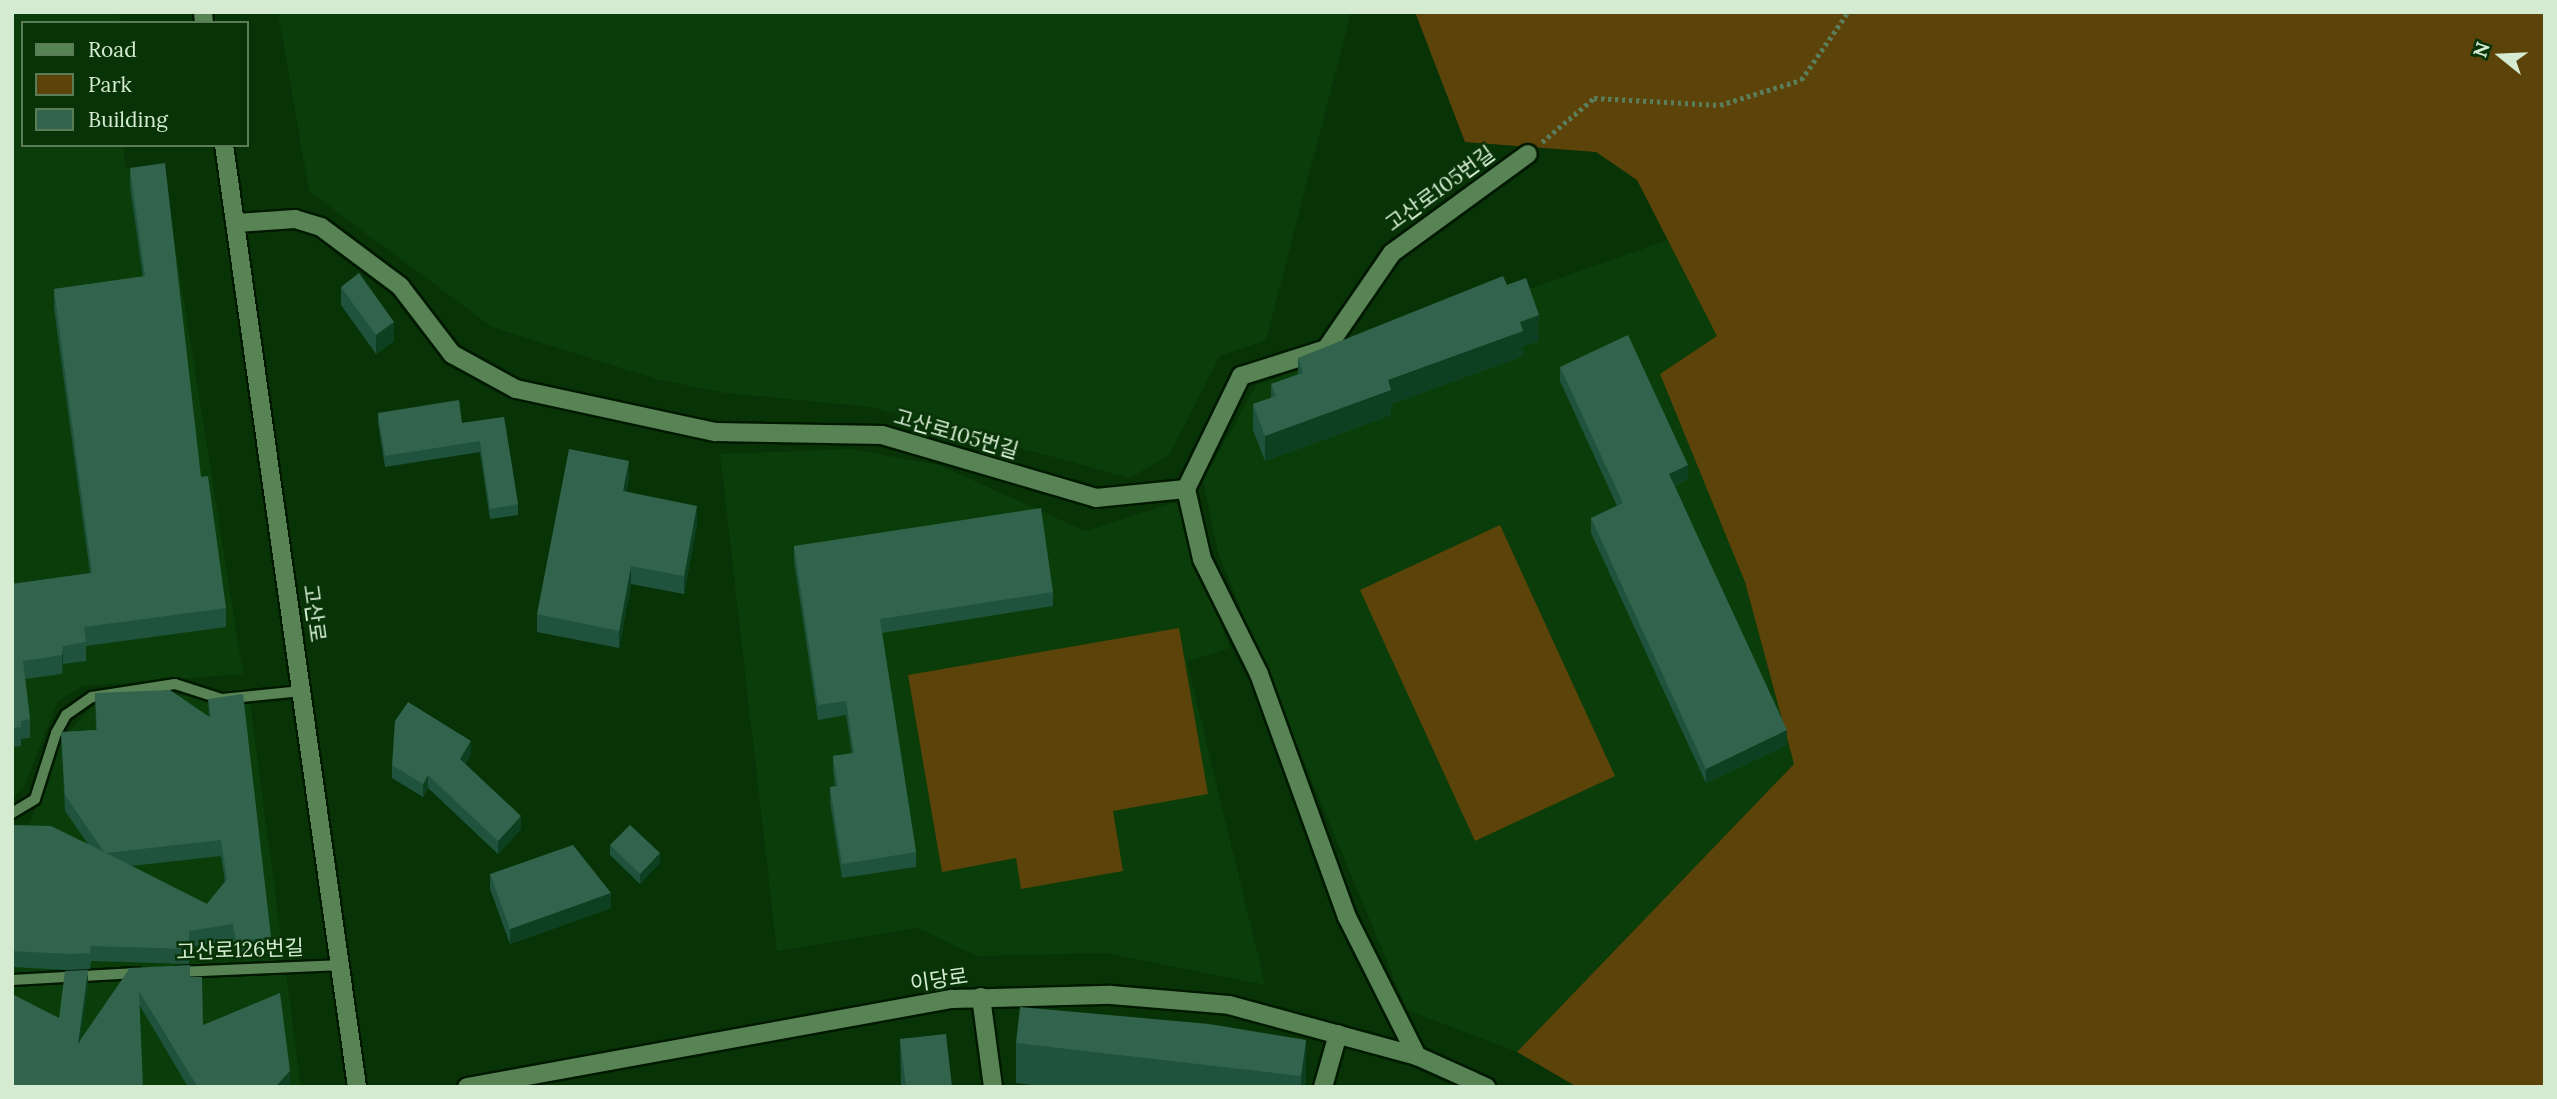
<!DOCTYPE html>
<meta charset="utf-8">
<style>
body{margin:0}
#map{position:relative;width:2557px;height:1099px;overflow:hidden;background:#083307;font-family:Lora,"Noto Sans KR",serif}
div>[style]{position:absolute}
.built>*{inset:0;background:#0a3d09}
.green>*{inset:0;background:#5c4309}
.path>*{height:4.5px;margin-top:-2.25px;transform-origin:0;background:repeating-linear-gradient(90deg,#5b7e5a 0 3.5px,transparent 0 7px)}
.roads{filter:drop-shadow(2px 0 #001900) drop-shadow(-2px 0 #001900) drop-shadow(0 2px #001900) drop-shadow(0 -2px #001900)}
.service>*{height:10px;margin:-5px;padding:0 5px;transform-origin:5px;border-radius:5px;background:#588354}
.minor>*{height:18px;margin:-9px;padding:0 9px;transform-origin:9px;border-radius:9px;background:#588354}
.tertiary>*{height:18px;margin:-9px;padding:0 9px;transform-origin:9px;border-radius:9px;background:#588354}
.wall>*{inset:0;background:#1f533d}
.shaded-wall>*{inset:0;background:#0d4021}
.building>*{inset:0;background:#32644d}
span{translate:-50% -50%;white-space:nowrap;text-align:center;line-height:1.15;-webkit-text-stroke:5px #083307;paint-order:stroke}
.street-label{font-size:21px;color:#d4ebd2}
.frame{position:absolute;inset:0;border:14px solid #d4ebd2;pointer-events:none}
.legend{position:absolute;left:21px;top:21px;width:228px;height:126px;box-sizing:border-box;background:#083307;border:2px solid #5a7d58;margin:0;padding:9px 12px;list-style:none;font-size:21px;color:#d4ebd2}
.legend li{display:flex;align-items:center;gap:14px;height:35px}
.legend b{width:35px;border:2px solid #5a7d58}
.north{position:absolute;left:2466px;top:21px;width:70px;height:70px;-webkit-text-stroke:5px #083307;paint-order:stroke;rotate:288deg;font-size:19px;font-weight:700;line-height:28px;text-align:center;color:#d4ebd2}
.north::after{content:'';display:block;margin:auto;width:24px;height:32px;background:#d4ebd2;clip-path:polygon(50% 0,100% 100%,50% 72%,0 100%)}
</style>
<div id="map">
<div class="built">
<i style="clip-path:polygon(12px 12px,118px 12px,121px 23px,23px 23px,23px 145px,123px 145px,126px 168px,163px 168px,243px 674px,83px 686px,58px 701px,23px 789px,12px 797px)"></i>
<i style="clip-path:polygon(278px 12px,1351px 12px,1266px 340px,1220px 356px,1169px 455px,1130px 478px,872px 407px,725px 393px,656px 379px,492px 327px,309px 191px)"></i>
<i style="clip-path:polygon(1668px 240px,1718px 337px,1745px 582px,1794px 764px,1517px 1052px,1407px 1010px,1219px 556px,1203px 481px,1256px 385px)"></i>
<i style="clip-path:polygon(850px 449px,939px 465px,1085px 531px,1176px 502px,1230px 648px,1187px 662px,1265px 985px,1105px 953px,977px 956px,918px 928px,777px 951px,720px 454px)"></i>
<i style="clip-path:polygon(248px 688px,301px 1087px,12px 1087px,12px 829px,28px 827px,62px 739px,95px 703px)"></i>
</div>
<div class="green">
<i style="clip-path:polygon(1415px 12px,2545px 12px,2545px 1087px,1577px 1087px,1517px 1052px,1794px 764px,1745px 582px,1660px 374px,1717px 336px,1637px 180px,1596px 152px,1465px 142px)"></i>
<i style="clip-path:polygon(1500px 525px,1615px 776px,1475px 841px,1360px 590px)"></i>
<i style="clip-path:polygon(1179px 628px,1208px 794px,1113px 811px,1123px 871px,1021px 889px,1016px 858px,942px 872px,908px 675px)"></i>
</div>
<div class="path">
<i style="left:1542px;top:142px;width:68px;rotate:-40.2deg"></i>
<i style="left:1594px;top:98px;width:126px;rotate:3.2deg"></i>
<i style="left:1720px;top:105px;width:85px;rotate:-17.2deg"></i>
<i style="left:1801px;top:80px;width:83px;rotate:-55.3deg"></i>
</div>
<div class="roads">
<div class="service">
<i style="left:12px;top:813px;width:27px;rotate:-31deg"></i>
<i style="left:35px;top:799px;width:69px;rotate:-72.3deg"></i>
<i style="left:56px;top:733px;width:21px;rotate:-61deg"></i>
<i style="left:66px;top:715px;width:32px;rotate:-35deg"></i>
<i style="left:92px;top:697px;width:84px;rotate:-8.9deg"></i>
<i style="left:175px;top:684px;width:49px;rotate:17.7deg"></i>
<i style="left:222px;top:699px;width:80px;rotate:-5.7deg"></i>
<i style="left:178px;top:972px;width:165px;rotate:-2.4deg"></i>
<i style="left:12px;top:980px;width:125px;rotate:-3.2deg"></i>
</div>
<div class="minor">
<i style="left:237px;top:223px;width:58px;rotate:-3.9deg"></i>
<i style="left:295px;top:219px;width:27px;rotate:17deg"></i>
<i style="left:321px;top:227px;width:99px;rotate:36.8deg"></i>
<i style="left:400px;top:286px;width:86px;rotate:52.6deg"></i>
<i style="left:452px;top:354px;width:73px;rotate:28.7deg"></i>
<i style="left:516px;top:389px;width:204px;rotate:12.2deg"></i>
<i style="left:715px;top:432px;width:167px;rotate:1deg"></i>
<i style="left:882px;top:435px;width:223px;rotate:16.4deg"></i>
<i style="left:1096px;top:498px;width:90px;rotate:-5.7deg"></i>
<i style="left:1186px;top:489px;width:126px;rotate:-64deg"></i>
<i style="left:1241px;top:376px;width:89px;rotate:-17.6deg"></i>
<i style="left:1326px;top:349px;width:116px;rotate:-55.5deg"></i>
<i style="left:1392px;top:253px;width:168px;rotate:-36.1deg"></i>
<i style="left:1186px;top:489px;width:72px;rotate:77.1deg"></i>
<i style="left:1202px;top:559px;width:128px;rotate:63.6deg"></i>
<i style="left:1259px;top:674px;width:258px;rotate:70.1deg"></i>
<i style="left:1347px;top:917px;width:156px;rotate:63.3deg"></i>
<i style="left:981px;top:997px;width:91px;rotate:82.4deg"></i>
<i style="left:1323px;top:1087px;width:55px;rotate:-74.2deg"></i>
</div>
<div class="tertiary">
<i style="left:203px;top:12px;width:11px;rotate:85deg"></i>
<i style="left:224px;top:145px;width:951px;rotate:81.96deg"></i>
<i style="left:467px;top:1087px;width:494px;rotate:-10.3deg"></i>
<i style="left:953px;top:999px;width:158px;rotate:-1.5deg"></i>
<i style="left:1111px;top:995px;width:118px;rotate:4.8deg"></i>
<i style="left:1229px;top:1005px;width:195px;rotate:15.2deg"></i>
<i style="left:1417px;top:1056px;width:76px;rotate:24.2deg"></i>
</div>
</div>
<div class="wall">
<i style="clip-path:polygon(130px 168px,201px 477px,226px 608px,226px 627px,86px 646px,86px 661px,63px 664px,62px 674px,25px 679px,30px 719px,30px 738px,21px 739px,21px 746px,12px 747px,12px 584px,90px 573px,54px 308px,54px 289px,143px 277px,130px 187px)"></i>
<i style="clip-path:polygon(1507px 285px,1539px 341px,1523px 346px,1523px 356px,1391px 404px,1391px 415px,1265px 461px,1253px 430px,1253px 404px,1271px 398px,1271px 384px,1298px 374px,1298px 358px)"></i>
<i style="clip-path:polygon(341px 287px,394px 341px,376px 354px,341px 305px)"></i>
<i style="clip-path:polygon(1560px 367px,1688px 479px,1675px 486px,1787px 745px,1706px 783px,1591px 533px,1591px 518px,1617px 506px,1560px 381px)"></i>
<i style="clip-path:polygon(378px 413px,462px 423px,504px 417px,518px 504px,518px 515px,490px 519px,480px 452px,385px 467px,378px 423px)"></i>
<i style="clip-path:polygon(629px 478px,626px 492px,697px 524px,684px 594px,631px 584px,619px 648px,537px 632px,537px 614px)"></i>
<i style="clip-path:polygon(794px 546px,1053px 592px,1053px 606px,882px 633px,916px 852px,916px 867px,842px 878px,830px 802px,830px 787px,835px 786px,833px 770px,833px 756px,852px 753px,846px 715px,818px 720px,794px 561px)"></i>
<i style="clip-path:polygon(evenodd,95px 693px,209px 716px,208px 699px,271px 937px,271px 952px,236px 957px,233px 940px,189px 947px,189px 964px,91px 961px,90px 969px,68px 970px,12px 967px,12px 825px,88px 844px,65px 811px,61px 732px,96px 730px,95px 693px,221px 856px,225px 882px,207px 904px,131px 866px,221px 856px)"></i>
<i style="clip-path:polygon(471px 754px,465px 764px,521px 829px,498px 854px,428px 788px,423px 797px,392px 778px,392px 765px)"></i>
<i style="clip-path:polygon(610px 845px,660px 863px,640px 884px,610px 855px)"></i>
<i style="clip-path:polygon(490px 874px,611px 908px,510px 944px,490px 889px)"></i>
<i style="clip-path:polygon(130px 968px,190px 977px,203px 1025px,290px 1085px,288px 1087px,188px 1087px,140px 1006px,12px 1087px,59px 1018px,88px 984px,80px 1040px)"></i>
<i style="clip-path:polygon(900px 1039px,952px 1087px,901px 1087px)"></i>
<i style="clip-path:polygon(1306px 1040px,1305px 1087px,1047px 1087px,1016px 1083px,1016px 1043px)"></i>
</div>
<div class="shaded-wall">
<i style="clip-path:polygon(1539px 315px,1539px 341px,1523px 346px,1523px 356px,1391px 404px,1391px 415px,1265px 461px,1265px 436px,1388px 380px,1520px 322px)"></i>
<i style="clip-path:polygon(394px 322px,394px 341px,376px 354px,376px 335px)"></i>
<i style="clip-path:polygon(629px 461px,629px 478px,623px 509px,623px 491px)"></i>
<i style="clip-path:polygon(1688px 465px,1688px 479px,1669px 488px,1669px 474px)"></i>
<i style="clip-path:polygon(697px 506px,697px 524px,684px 594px,684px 576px)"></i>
<i style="clip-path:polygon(631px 566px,631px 584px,619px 648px,619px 631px)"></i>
<i style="clip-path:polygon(63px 646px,63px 664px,62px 674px,62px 655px)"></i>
<i style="clip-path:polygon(1787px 730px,1787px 745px,1706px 783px,1706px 769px)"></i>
<i style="clip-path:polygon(471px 741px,471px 754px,460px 772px,460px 759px)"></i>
<i style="clip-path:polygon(428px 775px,428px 788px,423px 797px,423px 784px)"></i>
<i style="clip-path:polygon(521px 816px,521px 829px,498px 854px,498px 841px)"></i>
<i style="clip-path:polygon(660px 853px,660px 863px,640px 884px,640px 874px)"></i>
<i style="clip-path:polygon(611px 893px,611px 908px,510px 944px,510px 929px)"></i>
<i style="clip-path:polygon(88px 970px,88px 984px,78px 1058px,78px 1044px)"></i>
<i style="clip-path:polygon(1306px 1040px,1306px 1081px,1305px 1087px,1301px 1087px,1301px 1076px)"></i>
<i style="clip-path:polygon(290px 1071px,290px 1085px,288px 1087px,275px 1087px)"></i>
</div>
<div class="building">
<i style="clip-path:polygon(165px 163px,201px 477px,208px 476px,226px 608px,84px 627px,86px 642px,63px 646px,62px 655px,23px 661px,30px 719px,21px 721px,21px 727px,12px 728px,12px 584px,92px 573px,54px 289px,145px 276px,130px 168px)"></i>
<i style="clip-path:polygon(359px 273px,394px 322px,376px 335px,341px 287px)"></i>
<i style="clip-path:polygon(1503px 276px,1507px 285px,1526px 278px,1539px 315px,1520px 322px,1523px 331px,1388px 380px,1391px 390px,1265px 436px,1253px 404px,1276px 396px,1271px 384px,1303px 373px,1298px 358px)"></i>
<i style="clip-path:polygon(1628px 335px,1688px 465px,1669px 474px,1787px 730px,1706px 769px,1591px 518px,1623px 503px,1560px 367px)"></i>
<i style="clip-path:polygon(459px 400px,462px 423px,504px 417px,518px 504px,490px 509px,480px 441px,385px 456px,378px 413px)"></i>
<i style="clip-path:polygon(569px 449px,629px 461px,623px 491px,697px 506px,684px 576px,631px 566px,619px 631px,537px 614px)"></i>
<i style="clip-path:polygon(1041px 508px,1053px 592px,880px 619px,916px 852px,842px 864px,830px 787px,838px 786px,833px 756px,854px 753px,846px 701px,818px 705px,794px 546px)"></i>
<i style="clip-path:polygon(evenodd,170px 690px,211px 718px,208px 699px,243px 694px,271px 937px,236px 942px,233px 924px,189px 931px,189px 949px,91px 946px,90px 953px,68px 954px,12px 951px,12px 825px,51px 826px,104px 852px,65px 795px,61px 732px,97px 730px,95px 693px,170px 690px,221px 840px,227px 879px,207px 904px,106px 853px,221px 840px)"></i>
<i style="clip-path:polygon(408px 702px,471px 741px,460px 759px,521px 816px,498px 841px,428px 775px,423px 784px,392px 765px,395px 721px)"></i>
<i style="clip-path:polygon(630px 825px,660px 853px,640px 874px,610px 845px)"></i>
<i style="clip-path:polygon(573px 845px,611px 893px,510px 929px,490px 874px)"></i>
<i style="clip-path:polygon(190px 965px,190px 977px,202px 977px,203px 1025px,280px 993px,290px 1071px,275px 1087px,194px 1087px,197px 1086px,139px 991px,143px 1087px,12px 1087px,12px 994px,59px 1018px,65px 971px,88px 970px,78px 1044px,130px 968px)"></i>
<i style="clip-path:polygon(1020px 1007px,1209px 1024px,1306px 1040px,1301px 1076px,1016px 1043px)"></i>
<i style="clip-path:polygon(946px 1034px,952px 1087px,906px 1087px,900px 1039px)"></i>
</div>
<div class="street-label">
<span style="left:1440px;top:189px;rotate:-36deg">고산로105번길</span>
<span style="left:956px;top:434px;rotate:16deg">고산로105번길</span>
<span style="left:314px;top:613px;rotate:82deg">고산로</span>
<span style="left:240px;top:950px;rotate:-2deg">고산로126번길</span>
<span style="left:939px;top:980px;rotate:-8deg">이당로</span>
</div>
<div class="frame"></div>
<ul class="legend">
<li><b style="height:9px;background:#588354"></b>Road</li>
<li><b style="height:19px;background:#5c4309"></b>Park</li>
<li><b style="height:19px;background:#32644d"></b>Building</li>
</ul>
<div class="north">N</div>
</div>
